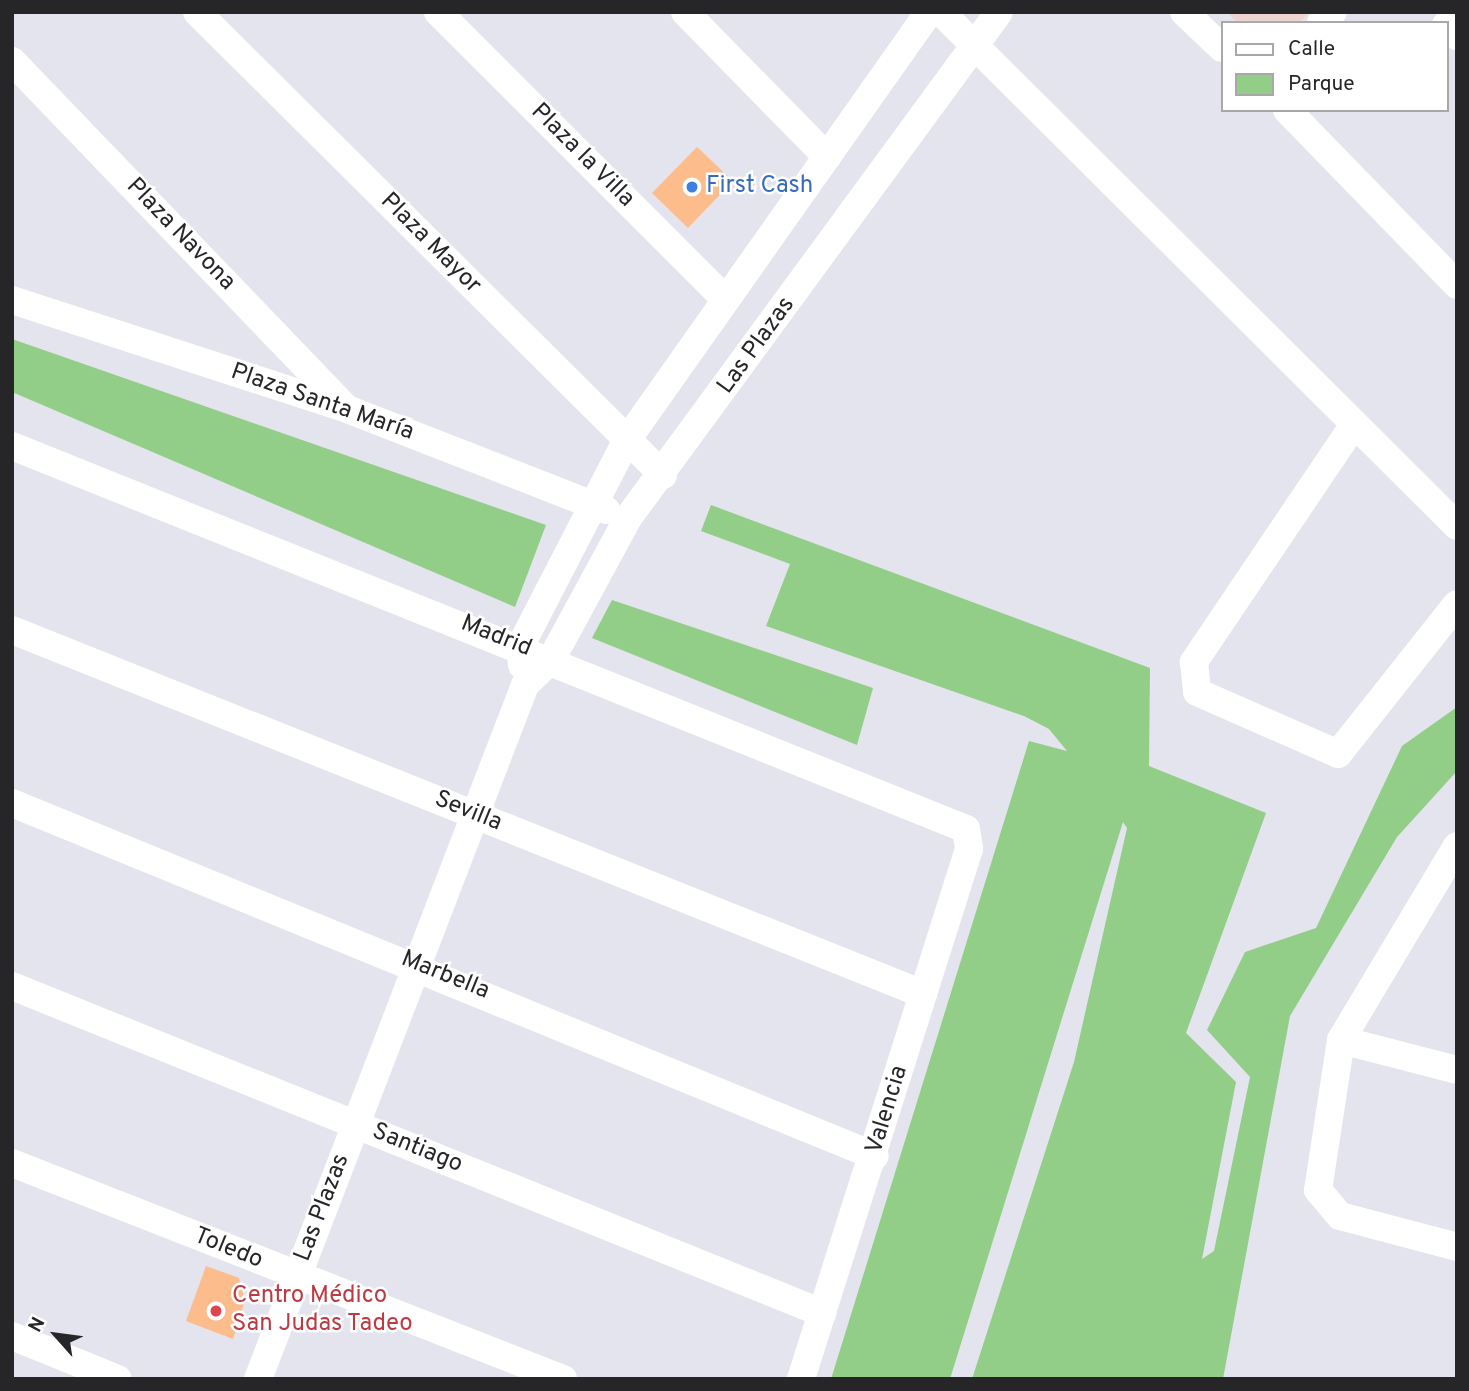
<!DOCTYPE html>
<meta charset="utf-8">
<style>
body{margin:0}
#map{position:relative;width:1469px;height:1391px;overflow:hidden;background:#e3e4ed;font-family:Overpass,sans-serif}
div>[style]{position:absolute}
.education>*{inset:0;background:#eed4cf}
.green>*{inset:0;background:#92ce87}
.building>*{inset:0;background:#fdbc8b}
.minor>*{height:28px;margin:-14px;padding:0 14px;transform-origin:14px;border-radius:14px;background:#fff}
.dots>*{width:19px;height:19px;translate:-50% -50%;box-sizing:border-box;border:4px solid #fff;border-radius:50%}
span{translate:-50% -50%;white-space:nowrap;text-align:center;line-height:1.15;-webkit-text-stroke:5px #fff;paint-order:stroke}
.street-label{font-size:24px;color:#262629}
.shop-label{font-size:24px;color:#366cbe}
.left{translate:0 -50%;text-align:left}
.health-label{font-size:24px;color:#be3a42}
.frame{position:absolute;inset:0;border:14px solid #262629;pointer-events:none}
.legend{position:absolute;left:1221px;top:21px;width:228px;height:91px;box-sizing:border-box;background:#fff;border:2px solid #a8a8a9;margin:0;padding:9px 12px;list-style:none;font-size:21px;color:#262629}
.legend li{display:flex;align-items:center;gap:14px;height:35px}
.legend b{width:35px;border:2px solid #a8a8a9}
.north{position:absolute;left:21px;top:1300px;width:70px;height:70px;-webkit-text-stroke:5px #fff;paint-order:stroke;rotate:298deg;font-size:19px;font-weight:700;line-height:28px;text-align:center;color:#262629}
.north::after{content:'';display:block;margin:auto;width:24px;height:32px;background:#262629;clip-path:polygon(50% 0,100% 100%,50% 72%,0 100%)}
</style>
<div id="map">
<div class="education">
<i style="clip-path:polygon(1227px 12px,1309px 12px,1299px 23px,1238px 23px)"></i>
</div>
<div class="green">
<i style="clip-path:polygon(12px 339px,546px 525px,515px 607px,12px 392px)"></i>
<i style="clip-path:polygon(711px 505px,1150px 668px,1149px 766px,1266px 813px,1186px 1033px,1236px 1082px,1202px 1259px,1214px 1251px,1250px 1077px,1207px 1030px,1245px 952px,1316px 928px,1402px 746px,1457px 707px,1457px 771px,1397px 837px,1290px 1016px,1223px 1379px,972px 1379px,1074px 1062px,1127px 828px,1123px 822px,950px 1379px,831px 1379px,1029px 741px,1067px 751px,1049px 729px,1024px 716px,766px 626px,790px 564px,701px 531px)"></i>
<i style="clip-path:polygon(612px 600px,873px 688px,857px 745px,592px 638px)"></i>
</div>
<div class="building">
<i style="clip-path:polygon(697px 147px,733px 181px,688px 228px,652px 193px)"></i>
<i style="clip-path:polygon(206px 1266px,239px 1278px,245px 1300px,233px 1339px,186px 1321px)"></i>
</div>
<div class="minor">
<i style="left:197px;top:12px;width:657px;rotate:44.81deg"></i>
<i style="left:438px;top:12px;width:406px;rotate:45deg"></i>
<i style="left:685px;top:12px;width:203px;rotate:45.6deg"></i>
<i style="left:941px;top:12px;width:728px;rotate:44.89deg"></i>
<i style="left:1184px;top:12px;width:52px;rotate:43.5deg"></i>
<i style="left:1321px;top:23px;width:16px;rotate:-43deg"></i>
<i style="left:1446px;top:25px;width:16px;rotate:45deg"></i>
<i style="left:12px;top:61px;width:480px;rotate:46.1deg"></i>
<i style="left:1287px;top:110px;width:244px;rotate:45.8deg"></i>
<i style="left:12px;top:300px;width:352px;rotate:18deg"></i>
<i style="left:347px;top:409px;width:278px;rotate:21.3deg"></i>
<i style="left:1353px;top:426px;width:285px;rotate:124deg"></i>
<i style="left:1194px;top:662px;width:30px;rotate:84deg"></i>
<i style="left:1197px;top:692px;width:154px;rotate:23.7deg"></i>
<i style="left:1338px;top:754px;width:191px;rotate:-51.6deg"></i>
<i style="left:12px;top:446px;width:1028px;rotate:21.87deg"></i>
<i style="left:966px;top:829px;width:20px;rotate:81deg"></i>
<i style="left:969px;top:849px;width:556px;rotate:107.59deg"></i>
<i style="left:12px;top:630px;width:981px;rotate:21.78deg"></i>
<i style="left:522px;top:665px;width:18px;rotate:-96deg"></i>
<i style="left:520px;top:647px;width:233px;rotate:-62.7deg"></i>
<i style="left:627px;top:440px;width:524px;rotate:-54.79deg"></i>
<i style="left:12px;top:803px;width:932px;rotate:22.25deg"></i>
<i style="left:1457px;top:846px;width:226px;rotate:120.9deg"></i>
<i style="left:1341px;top:1040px;width:152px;rotate:98.7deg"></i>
<i style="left:1318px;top:1190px;width:34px;rotate:50deg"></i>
<i style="left:1340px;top:1216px;width:121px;rotate:14.8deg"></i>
<i style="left:12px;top:986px;width:874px;rotate:21.98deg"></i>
<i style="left:1341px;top:1040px;width:120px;rotate:14.5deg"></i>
<i style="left:12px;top:1163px;width:592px;rotate:21.41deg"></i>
<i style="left:12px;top:1336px;width:114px;rotate:22.1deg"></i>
<i style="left:258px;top:1379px;width:744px;rotate:-68.96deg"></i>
<i style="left:525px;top:685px;width:36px;rotate:-44deg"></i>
<i style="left:551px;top:660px;width:162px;rotate:-61.5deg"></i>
<i style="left:628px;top:518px;width:627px;rotate:-53.75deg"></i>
</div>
<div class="dots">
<i style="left:692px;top:187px;background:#3f7fe0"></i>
<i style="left:216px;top:1311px;background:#e0444e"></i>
</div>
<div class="street-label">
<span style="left:582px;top:156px;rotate:45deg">Plaza la Villa</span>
<span style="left:180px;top:235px;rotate:46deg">Plaza Navona</span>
<span style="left:430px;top:244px;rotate:45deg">Plaza Mayor</span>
<span style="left:757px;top:346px;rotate:-54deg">Las Plazas</span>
<span style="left:322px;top:403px;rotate:19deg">Plaza Santa María</span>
<span style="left:496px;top:637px;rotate:22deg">Madrid</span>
<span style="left:468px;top:812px;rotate:22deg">Sevilla</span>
<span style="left:445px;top:976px;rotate:22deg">Marbella</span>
<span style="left:888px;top:1110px;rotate:-73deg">Valencia</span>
<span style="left:417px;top:1149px;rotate:22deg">Santiago</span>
<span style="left:323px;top:1208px;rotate:-69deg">Las Plazas</span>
<span style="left:228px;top:1249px;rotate:22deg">Toledo</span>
</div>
<div class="shop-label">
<span class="left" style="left:706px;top:187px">First Cash</span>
</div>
<div class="health-label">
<span class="left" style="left:232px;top:1311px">Centro Médico<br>San Judas Tadeo</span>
</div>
<div class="frame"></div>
<ul class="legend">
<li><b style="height:9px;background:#fff"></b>Calle</li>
<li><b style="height:19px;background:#92ce87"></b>Parque</li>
</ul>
<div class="north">N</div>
</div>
